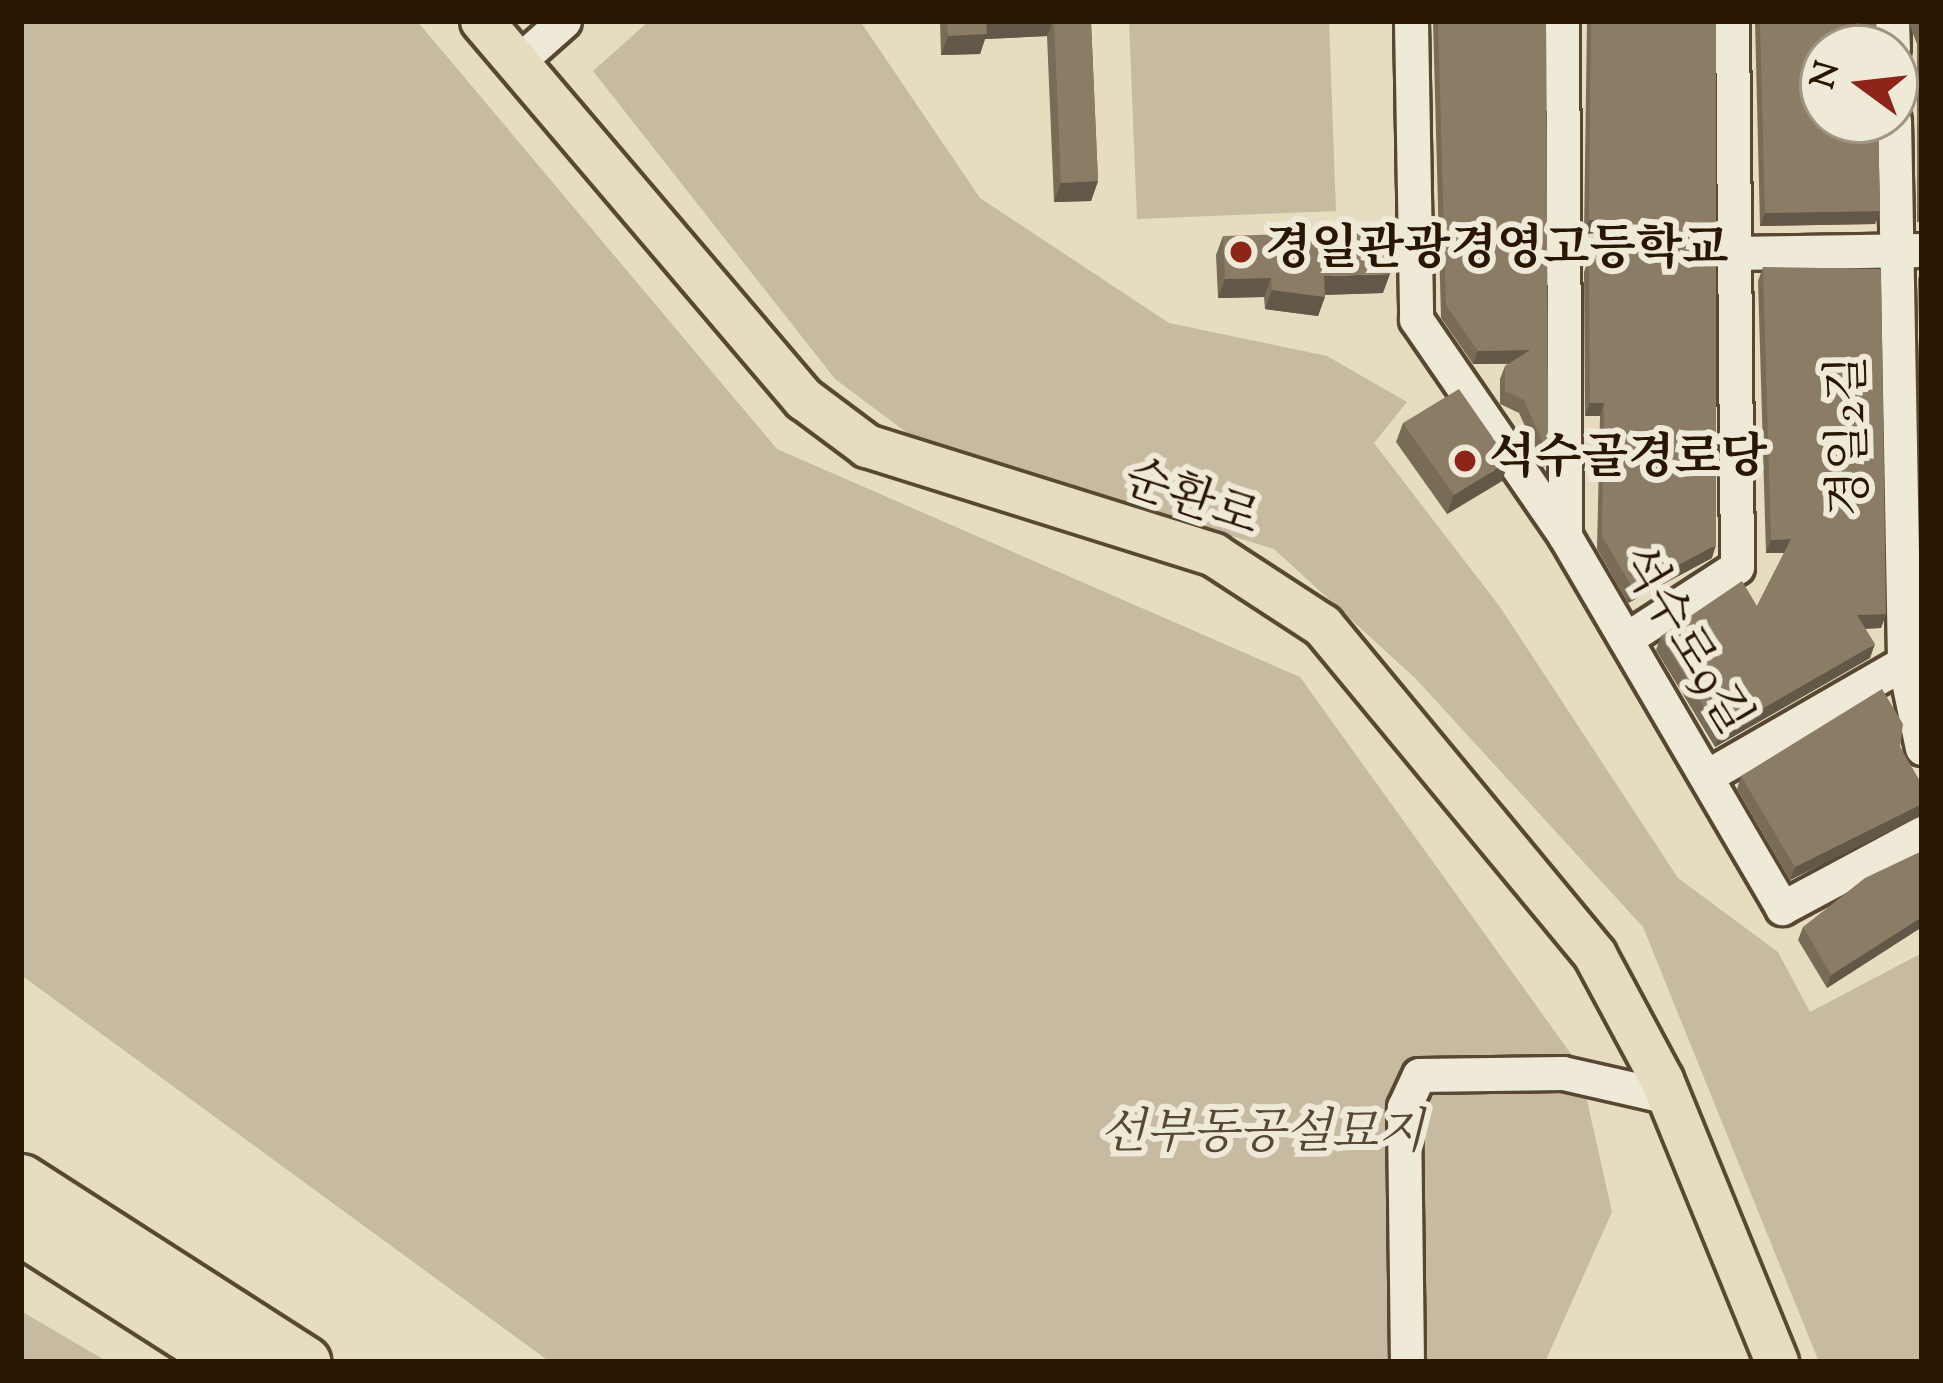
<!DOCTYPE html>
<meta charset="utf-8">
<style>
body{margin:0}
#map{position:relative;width:1943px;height:1383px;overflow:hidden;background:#e6ddc1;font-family:"Sorts Mill Goudy","Noto Serif KR",serif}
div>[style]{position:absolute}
.green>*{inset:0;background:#c6bba0}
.roads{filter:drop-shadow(3px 0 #584831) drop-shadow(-3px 0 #584831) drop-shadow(0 3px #584831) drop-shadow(0 -3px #584831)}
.minor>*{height:33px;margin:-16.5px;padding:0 16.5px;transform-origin:16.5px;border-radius:16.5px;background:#efe9d7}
.major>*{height:42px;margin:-21px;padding:0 21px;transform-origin:21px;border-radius:21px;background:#e6ddc1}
.highway>*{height:51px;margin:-25.5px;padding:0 25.5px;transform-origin:25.5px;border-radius:25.5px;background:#e6ddc1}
.wall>*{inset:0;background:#786c57}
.shaded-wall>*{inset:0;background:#615847}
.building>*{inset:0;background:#8b7d65}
.dots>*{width:33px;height:33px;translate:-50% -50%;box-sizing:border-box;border:6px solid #efe9d7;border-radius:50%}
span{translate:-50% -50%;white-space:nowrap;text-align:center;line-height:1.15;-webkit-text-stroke:12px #efe9d7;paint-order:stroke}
.poi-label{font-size:48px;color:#281601;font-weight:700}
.left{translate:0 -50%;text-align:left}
.street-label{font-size:48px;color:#281601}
.park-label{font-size:48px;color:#574831;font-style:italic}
.frame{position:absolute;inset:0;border:24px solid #281601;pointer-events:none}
.north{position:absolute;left:1799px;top:24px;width:120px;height:120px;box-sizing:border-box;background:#efe9d7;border:3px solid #9f9581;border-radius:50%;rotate:285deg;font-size:33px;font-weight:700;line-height:48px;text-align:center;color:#281601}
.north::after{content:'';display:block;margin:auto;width:42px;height:54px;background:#8f2418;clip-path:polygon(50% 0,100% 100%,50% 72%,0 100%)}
</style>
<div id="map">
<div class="green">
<i style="clip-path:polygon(21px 21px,417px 21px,777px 449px,1300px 677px,1579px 1065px,1612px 1212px,1545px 1362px,550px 1362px,21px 975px)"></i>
<i style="clip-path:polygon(649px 21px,860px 21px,980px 198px,1169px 323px,1327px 356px,1407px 402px,1374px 443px,1500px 607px,1678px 878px,1778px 952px,1810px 1012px,1922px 953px,1922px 1362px,1819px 1362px,1643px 927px,1416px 679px,1274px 549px,914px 438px,835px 379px,593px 71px)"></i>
<i style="clip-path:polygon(1129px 21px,1329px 21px,1336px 211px,1137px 219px)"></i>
<i style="clip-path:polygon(21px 1311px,108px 1362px,21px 1362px)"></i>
</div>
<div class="roads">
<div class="minor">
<i style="left:1411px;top:21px;width:298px;rotate:89deg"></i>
<i style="left:1416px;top:319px;width:263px;rotate:55.5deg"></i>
<i style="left:1565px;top:536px;width:431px;rotate:59.7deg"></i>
<i style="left:1782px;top:908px;width:159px;rotate:-28.2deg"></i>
<i style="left:1562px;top:21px;width:515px;rotate:89.67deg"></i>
<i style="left:1892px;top:21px;width:27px;rotate:88deg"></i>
<i style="left:519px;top:61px;width:60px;rotate:-41.6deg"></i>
<i style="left:1894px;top:120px;width:542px;rotate:88.94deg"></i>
<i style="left:1904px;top:662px;width:88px;rotate:78.2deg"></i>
<i style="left:1734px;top:253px;width:188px;rotate:-0.9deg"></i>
<i style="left:1626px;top:639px;width:132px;rotate:-33deg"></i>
<i style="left:1737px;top:567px;width:546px;rotate:-90.52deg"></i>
<i style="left:1707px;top:776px;width:245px;rotate:-29.9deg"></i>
<i style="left:1407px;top:1362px;width:255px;rotate:-90.7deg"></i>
<i style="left:1404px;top:1107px;width:35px;rotate:-65deg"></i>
<i style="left:1419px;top:1075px;width:144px;rotate:-0.8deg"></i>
<i style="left:1563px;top:1073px;width:109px;rotate:12.8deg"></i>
</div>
<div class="major">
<i style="left:482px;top:21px;width:497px;rotate:49.6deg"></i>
<i style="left:804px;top:399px;width:79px;rotate:36.7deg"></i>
<i style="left:867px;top:446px;width:364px;rotate:17.4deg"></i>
<i style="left:1214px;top:555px;width:130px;rotate:33.1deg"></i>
<i style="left:1323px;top:626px;width:427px;rotate:50.4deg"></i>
<i style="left:1595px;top:955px;width:142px;rotate:61.8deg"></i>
<i style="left:1662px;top:1080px;width:305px;rotate:67.8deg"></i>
</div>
<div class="highway">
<i style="left:21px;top:1180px;width:337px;rotate:32.7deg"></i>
<i style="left:21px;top:1229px;width:247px;rotate:32.6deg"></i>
</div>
</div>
<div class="wall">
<i style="clip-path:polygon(940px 21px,1091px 21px,1098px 181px,1091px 201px,1054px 202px,1047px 36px,985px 39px,980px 54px,941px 55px)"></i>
<i style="clip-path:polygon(1433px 21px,1546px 21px,1548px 455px,1544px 468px,1519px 413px,1500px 404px,1500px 379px,1505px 366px,1508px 364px,1473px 364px,1441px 318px)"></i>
<i style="clip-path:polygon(1587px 21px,1716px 21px,1712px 558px,1628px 603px,1597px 549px,1600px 416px,1585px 416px,1584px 272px,1589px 259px,1596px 259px,1595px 233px,1584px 234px)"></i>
<i style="clip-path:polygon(1755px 21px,1876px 21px,1880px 211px,1875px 224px,1760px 226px)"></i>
<i style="clip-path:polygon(1908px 21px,1922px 21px,1922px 222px,1917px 222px,1917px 44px)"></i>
<i style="clip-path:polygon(1223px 236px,1383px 293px,1325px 295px,1318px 316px,1265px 309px,1264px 297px,1218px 298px,1216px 255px)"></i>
<i style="clip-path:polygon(1763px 267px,1886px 614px,1881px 628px,1865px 629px,1870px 658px,1715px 747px,1656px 650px,1661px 636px,1757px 606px,1784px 553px,1766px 553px,1758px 281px)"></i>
<i style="clip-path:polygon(1922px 267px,1922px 499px,1918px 279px)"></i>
<i style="clip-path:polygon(1403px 423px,1502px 481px,1447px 514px,1396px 442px)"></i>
<i style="clip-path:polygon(1900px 747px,1922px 785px,1922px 815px,1790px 880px,1737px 789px,1741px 776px)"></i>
<i style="clip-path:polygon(1922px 851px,1922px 927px,1827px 988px,1798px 940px,1803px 927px)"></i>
</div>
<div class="shaded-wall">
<i style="clip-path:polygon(986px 21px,1053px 21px,1047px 36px,985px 39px,980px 54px,941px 55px,948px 36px)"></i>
<i style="clip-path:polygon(1098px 181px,1091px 201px,1054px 202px,1061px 183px)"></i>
<i style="clip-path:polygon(1880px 211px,1875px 224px,1760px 226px,1765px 213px)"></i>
<i style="clip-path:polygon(1589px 220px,1600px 220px,1595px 233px,1584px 234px)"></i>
<i style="clip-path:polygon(1390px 274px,1383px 293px,1317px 295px,1324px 276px)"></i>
<i style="clip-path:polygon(1271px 278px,1264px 297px,1218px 298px,1225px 279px)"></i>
<i style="clip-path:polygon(1272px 290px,1325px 297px,1318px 316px,1265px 309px)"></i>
<i style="clip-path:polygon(1530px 350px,1526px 363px,1473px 364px,1478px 351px)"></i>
<i style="clip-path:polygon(1590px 403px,1604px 403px,1600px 416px,1585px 416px)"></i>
<i style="clip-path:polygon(1509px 461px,1502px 481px,1447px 514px,1454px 495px)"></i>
<i style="clip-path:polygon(1791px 539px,1786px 553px,1766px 553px,1771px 540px)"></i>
<i style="clip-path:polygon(1716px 545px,1712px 558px,1628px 603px,1633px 589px)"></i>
<i style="clip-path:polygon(1886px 614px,1881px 628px,1852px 629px,1857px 615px)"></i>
<i style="clip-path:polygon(1875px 644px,1870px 658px,1715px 747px,1720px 733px)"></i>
<i style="clip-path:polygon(1922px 804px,1922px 815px,1790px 880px,1795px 867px)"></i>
<i style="clip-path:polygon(1922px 917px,1922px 927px,1827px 988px,1831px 975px)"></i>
</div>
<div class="building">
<i style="clip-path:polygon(947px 21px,986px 21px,987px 34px,948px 36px)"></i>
<i style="clip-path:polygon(1054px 21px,1091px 21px,1098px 181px,1061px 183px)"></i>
<i style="clip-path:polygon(1438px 21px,1546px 21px,1548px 455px,1524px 400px,1505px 391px,1505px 366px,1530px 350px,1478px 351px,1446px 305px)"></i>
<i style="clip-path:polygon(1591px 21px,1716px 21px,1716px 545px,1633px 589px,1602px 536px,1604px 403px,1590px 403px,1589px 259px,1601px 258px,1600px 220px,1589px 220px)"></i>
<i style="clip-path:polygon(1760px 21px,1876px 21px,1877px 48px,1823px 48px,1823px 120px,1878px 120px,1880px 211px,1765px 213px)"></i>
<i style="clip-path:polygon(1918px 21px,1922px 21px,1922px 209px,1921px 31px)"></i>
<i style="clip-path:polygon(1388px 231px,1390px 274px,1324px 276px,1325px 297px,1272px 290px,1271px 278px,1225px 279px,1223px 236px)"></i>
<i style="clip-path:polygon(1763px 267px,1881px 269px,1886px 614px,1857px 615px,1875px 644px,1720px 733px,1661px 636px,1742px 581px,1757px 606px,1791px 539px,1771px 540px)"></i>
<i style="clip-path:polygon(1459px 389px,1509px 461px,1454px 495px,1403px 423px)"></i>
<i style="clip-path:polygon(1882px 689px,1903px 724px,1900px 747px,1922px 785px,1922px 804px,1795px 867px,1741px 776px)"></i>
<i style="clip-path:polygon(1922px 851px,1922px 917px,1831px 975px,1803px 927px,1865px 878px)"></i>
</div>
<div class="dots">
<i style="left:1241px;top:252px;background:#8f2418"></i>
<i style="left:1465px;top:461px;background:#8f2418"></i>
</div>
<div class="poi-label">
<span class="left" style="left:1265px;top:252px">경일관광경영고등학교</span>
<span class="left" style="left:1489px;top:461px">석수골경로당</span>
</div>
<div class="street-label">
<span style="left:1852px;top:436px;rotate:-91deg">경일2길</span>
<span style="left:1191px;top:501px;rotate:19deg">순환로</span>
<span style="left:1683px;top:641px;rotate:59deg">석수로9길</span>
</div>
<div class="park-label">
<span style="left:1262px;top:1136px">선부동공설묘지</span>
</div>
<div class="frame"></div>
<div class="north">N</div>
</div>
